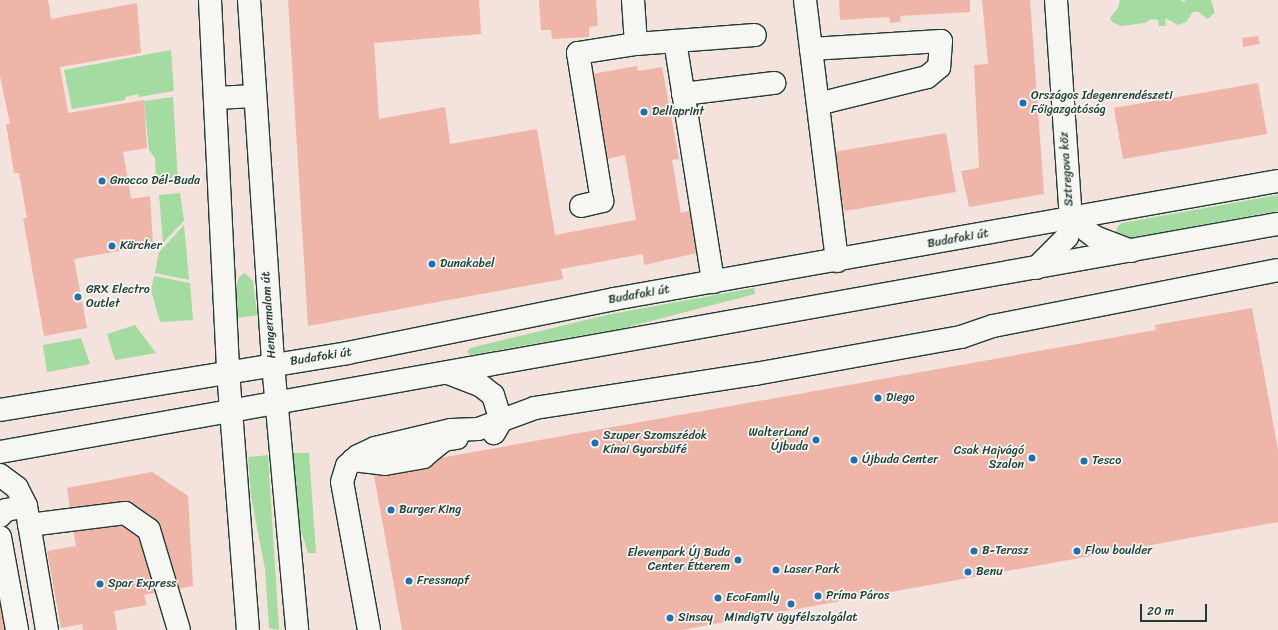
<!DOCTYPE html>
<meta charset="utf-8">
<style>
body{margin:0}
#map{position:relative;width:1278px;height:630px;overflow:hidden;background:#f4e2dc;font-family:Sriracha,sans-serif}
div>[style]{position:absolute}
.green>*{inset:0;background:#a3dba0}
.building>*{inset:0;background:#efb5a8}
.roads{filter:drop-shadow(1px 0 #1f3d34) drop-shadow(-1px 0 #1f3d34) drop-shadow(0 1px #1f3d34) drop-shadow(0 -1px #1f3d34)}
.minor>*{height:22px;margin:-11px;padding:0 11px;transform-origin:11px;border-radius:11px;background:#f6f6f2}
.major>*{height:22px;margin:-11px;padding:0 11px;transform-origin:11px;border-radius:11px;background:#f6f6f2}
.dots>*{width:11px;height:11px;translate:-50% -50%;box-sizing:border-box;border:2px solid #f6f6f2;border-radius:50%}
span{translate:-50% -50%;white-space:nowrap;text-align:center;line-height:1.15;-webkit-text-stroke:3.5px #f6f6f2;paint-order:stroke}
.poi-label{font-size:12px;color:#1f3d34}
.left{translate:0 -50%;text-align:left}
.right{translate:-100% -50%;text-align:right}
.street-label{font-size:12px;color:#1f3d34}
.scale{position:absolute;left:1140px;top:604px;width:67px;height:18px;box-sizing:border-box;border:2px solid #1f3d34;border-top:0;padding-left:5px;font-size:12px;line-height:14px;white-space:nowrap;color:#1f3d34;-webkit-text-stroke:3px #f6f6f2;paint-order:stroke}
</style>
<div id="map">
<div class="green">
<i style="clip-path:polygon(1120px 0,1181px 0,1183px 2px,1186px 0,1211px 0,1215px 13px,1207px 19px,1199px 12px,1193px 12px,1186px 22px,1178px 25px,1165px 18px,1166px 26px,1159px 26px,1158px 20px,1151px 19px,1145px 23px,1121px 26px,1112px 22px,1110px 18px,1118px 8px)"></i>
<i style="clip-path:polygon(171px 50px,174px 91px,138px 97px,138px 94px,125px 97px,125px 100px,72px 109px,64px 70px)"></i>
<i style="clip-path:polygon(173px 97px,178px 182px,156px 184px,155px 158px,149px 150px,144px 101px)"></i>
<i style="clip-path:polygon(180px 193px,184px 221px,163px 243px,159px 195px)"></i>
<i style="clip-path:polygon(1278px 195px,1278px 211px,1128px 238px,1122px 237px,1116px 232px,1117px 227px,1122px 223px)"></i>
<i style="clip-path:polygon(184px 225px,189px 280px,155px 273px,159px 252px)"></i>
<i style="clip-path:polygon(245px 273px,253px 281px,257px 315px,237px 318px,236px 286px,239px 277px)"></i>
<i style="clip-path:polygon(154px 276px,190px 283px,193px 320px,160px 322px,151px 290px)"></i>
<i style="clip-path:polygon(754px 288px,755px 294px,624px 328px,470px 355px,467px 352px,470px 348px,611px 314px)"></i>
<i style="clip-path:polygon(135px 325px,156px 353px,115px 360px,107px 334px)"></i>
<i style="clip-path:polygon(81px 338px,90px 364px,47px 372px,43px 345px)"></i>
<i style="clip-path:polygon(291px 453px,309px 453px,316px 553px,308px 553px,298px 521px)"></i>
<i style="clip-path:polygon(268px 455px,279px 629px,279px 630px,269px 628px,265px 569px,251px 496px,248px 457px)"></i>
</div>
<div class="building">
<i style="clip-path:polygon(0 0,48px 0,51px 19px,137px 3px,141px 53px,60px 67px,68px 113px,144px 100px,147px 148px,123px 152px,131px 199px,150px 196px,153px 245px,74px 259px,87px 328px,44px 336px,23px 218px,27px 218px,19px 173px,14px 173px,6px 124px,10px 124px,0 76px)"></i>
<i style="clip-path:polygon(288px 0,479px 0,481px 34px,374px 43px,379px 119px,445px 107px,450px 144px,537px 129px,555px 235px,636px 220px,625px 155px,607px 159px,592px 74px,637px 66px,638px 71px,662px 67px,679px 159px,672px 160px,681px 213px,693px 210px,701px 252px,644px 265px,643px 254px,561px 269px,563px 279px,308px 326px)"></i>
<i style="clip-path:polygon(539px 0,596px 0,598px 26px,589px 27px,589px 37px,552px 39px,551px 30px,541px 30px)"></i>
<i style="clip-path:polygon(839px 0,970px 0,970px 12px,900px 16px,901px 22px,890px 23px,889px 17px,840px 20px)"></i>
<i style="clip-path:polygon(982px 0,1030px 0,1044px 194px,969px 207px,961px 171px,979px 168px,974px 65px,988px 64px)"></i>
<i style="clip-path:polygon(1258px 36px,1260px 44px,1243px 47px,1242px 38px)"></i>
<i style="clip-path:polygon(1258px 83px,1267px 134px,1123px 159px,1114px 108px)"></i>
<i style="clip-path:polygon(946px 133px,956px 192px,844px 211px,834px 152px)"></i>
<i style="clip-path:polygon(1252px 308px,1278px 450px,1278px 522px,681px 630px,402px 630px,373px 470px,1156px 330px,1155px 325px)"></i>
<i style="clip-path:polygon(152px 472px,188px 496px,193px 586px,144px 595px,147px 605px,114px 611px,117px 630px,83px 630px,82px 624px,61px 628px,47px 551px,76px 546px,67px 488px)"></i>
<i style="clip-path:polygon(0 592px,8px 630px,0 630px)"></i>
</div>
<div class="roads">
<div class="minor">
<i style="left:210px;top:0;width:371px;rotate:87.2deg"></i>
<i style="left:249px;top:0;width:365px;rotate:86.2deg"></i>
<i style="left:805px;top:0;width:263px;rotate:83deg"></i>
<i style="left:1056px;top:0;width:220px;rotate:86.1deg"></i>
<i style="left:675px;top:41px;width:244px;rotate:81deg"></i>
<i style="left:636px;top:44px;width:119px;rotate:-4.3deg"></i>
<i style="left:811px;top:49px;width:130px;rotate:-3.5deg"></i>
<i style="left:941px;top:41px;width:26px;rotate:94deg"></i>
<i style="left:939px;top:67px;width:16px;rotate:140deg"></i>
<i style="left:927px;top:77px;width:112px;rotate:166.1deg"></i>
<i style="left:683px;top:94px;width:92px;rotate:-6.9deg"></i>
<i style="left:215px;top:98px;width:40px;rotate:-2.9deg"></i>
<i style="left:581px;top:206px;width:22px;rotate:-13deg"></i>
<i style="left:602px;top:201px;width:150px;rotate:-99.2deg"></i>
<i style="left:578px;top:53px;width:59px;rotate:-8.8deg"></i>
<i style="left:636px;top:44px;width:44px;rotate:-93.9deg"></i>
<i style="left:448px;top:373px;width:34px;rotate:21deg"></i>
<i style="left:480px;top:385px;width:16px;rotate:38deg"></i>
<i style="left:493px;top:395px;width:27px;rotate:73deg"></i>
<i style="left:501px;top:421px;width:14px;rotate:120deg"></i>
<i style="left:353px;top:460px;width:32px;rotate:7deg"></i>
<i style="left:385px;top:464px;width:39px;rotate:-10deg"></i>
<i style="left:423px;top:457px;width:27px;rotate:-39deg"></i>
<i style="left:444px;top:440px;width:13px;rotate:-9deg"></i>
<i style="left:0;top:475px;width:21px;rotate:37deg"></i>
<i style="left:17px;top:488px;width:20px;rotate:63deg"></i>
<i style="left:26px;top:506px;width:126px;rotate:80.4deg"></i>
<i style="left:0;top:516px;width:8px;rotate:-45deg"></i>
<i style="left:6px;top:510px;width:20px;rotate:-11deg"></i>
<i style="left:29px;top:525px;width:97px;rotate:-7.1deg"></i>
<i style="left:125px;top:513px;width:29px;rotate:35deg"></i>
<i style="left:149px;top:530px;width:104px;rotate:73.3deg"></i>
<i style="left:0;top:537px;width:95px;rotate:79.6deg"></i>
<i style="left:369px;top:630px;width:150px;rotate:-100.3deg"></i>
<i style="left:342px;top:482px;width:17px;rotate:-73deg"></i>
<i style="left:347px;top:466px;width:15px;rotate:-42deg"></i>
<i style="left:358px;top:456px;width:19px;rotate:-25deg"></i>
<i style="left:375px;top:448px;width:78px;rotate:-13.3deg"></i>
<i style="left:451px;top:430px;width:27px;rotate:-2deg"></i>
<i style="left:478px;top:429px;width:61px;rotate:-20.2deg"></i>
<i style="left:535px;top:408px;width:223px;rotate:-8.8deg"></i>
<i style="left:755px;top:374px;width:209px;rotate:-10.2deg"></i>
<i style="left:961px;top:337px;width:34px;rotate:-19deg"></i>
<i style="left:993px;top:326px;width:290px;rotate:-11.1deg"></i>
</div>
<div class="major">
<i style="left:1071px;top:219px;width:30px;rotate:37deg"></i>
<i style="left:1095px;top:237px;width:39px;rotate:21deg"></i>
<i style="left:1036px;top:268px;width:44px;rotate:-45deg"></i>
<i style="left:1067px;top:237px;width:18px;rotate:-77deg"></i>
<i style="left:273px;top:364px;width:267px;rotate:84.8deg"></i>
<i style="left:228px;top:371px;width:260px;rotate:85.6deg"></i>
<i style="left:0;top:410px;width:352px;rotate:-9.3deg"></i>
<i style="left:347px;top:353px;width:272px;rotate:-11.4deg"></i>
<i style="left:614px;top:299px;width:674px;rotate:-10.08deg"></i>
<i style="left:0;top:452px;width:1298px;rotate:-10.12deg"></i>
</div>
</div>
<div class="dots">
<i style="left:1023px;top:103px;background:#1f6fb2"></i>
<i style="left:644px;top:112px;background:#1f6fb2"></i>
<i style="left:102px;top:181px;background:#1f6fb2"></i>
<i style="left:112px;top:246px;background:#1f6fb2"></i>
<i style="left:432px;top:264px;background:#1f6fb2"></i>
<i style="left:78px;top:297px;background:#1f6fb2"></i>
<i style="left:878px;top:398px;background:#1f6fb2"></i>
<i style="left:816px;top:440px;background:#1f6fb2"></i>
<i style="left:595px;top:443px;background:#1f6fb2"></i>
<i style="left:1032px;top:458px;background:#1f6fb2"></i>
<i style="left:854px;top:460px;background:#1f6fb2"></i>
<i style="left:1084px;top:461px;background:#1f6fb2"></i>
<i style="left:391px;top:510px;background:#1f6fb2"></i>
<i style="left:974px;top:551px;background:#1f6fb2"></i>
<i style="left:1077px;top:551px;background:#1f6fb2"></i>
<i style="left:738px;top:560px;background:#1f6fb2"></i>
<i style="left:776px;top:570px;background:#1f6fb2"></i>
<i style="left:968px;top:572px;background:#1f6fb2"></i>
<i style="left:409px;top:581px;background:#1f6fb2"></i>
<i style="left:100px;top:584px;background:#1f6fb2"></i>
<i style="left:818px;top:596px;background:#1f6fb2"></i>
<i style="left:718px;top:598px;background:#1f6fb2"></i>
<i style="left:791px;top:604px;background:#1f6fb2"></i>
<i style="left:670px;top:618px;background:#1f6fb2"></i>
</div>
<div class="poi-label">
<span class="left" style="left:1031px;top:103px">Országos Idegenrendészeti<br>Főigazgatóság</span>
<span class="left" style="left:652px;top:112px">Dellaprint</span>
<span class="left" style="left:110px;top:181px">Gnocco Dél-Buda</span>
<span class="left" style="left:120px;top:246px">Kärcher</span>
<span class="left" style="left:440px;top:264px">Dunakabel</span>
<span class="left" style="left:86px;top:297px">GRX Electro<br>Outlet</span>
<span class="left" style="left:886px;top:398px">Diego</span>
<span class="right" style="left:808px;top:440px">WalterLand<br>Újbuda</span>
<span class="left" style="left:603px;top:443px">Szuper Szomszédok<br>Kínai Gyorsbüfé</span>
<span class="right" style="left:1024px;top:458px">Csak Hajvágó<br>Szalon</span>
<span class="left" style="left:862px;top:460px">Újbuda Center</span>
<span class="left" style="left:1092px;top:461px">Tesco</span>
<span class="left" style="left:399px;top:510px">Burger King</span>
<span class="left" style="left:982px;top:551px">B-Terasz</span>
<span class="left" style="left:1085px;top:551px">Flow boulder</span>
<span class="right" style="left:730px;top:560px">Elevenpark Új Buda<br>Center Étterem</span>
<span class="left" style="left:784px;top:570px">Laser Park</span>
<span class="left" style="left:976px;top:572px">Benu</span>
<span class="left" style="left:417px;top:581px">Fressnapf</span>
<span class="left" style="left:108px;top:584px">Spar Express</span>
<span class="left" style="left:826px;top:596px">Príma Páros</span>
<span class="left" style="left:726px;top:598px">EcoFamily</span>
<span class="left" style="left:678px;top:618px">Sinsay</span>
<span style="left:791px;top:618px">MindigTV ügyfélszolgálat</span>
</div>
<div class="street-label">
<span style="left:1067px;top:169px;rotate:-94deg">Sztregova köz</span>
<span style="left:958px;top:239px;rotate:-10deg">Budafoki út</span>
<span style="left:639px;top:295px;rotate:-10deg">Budafoki út</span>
<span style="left:269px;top:315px;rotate:-94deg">Hengermalom út</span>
<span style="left:321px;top:357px;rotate:-9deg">Budafoki út</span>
</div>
<div class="scale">20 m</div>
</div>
